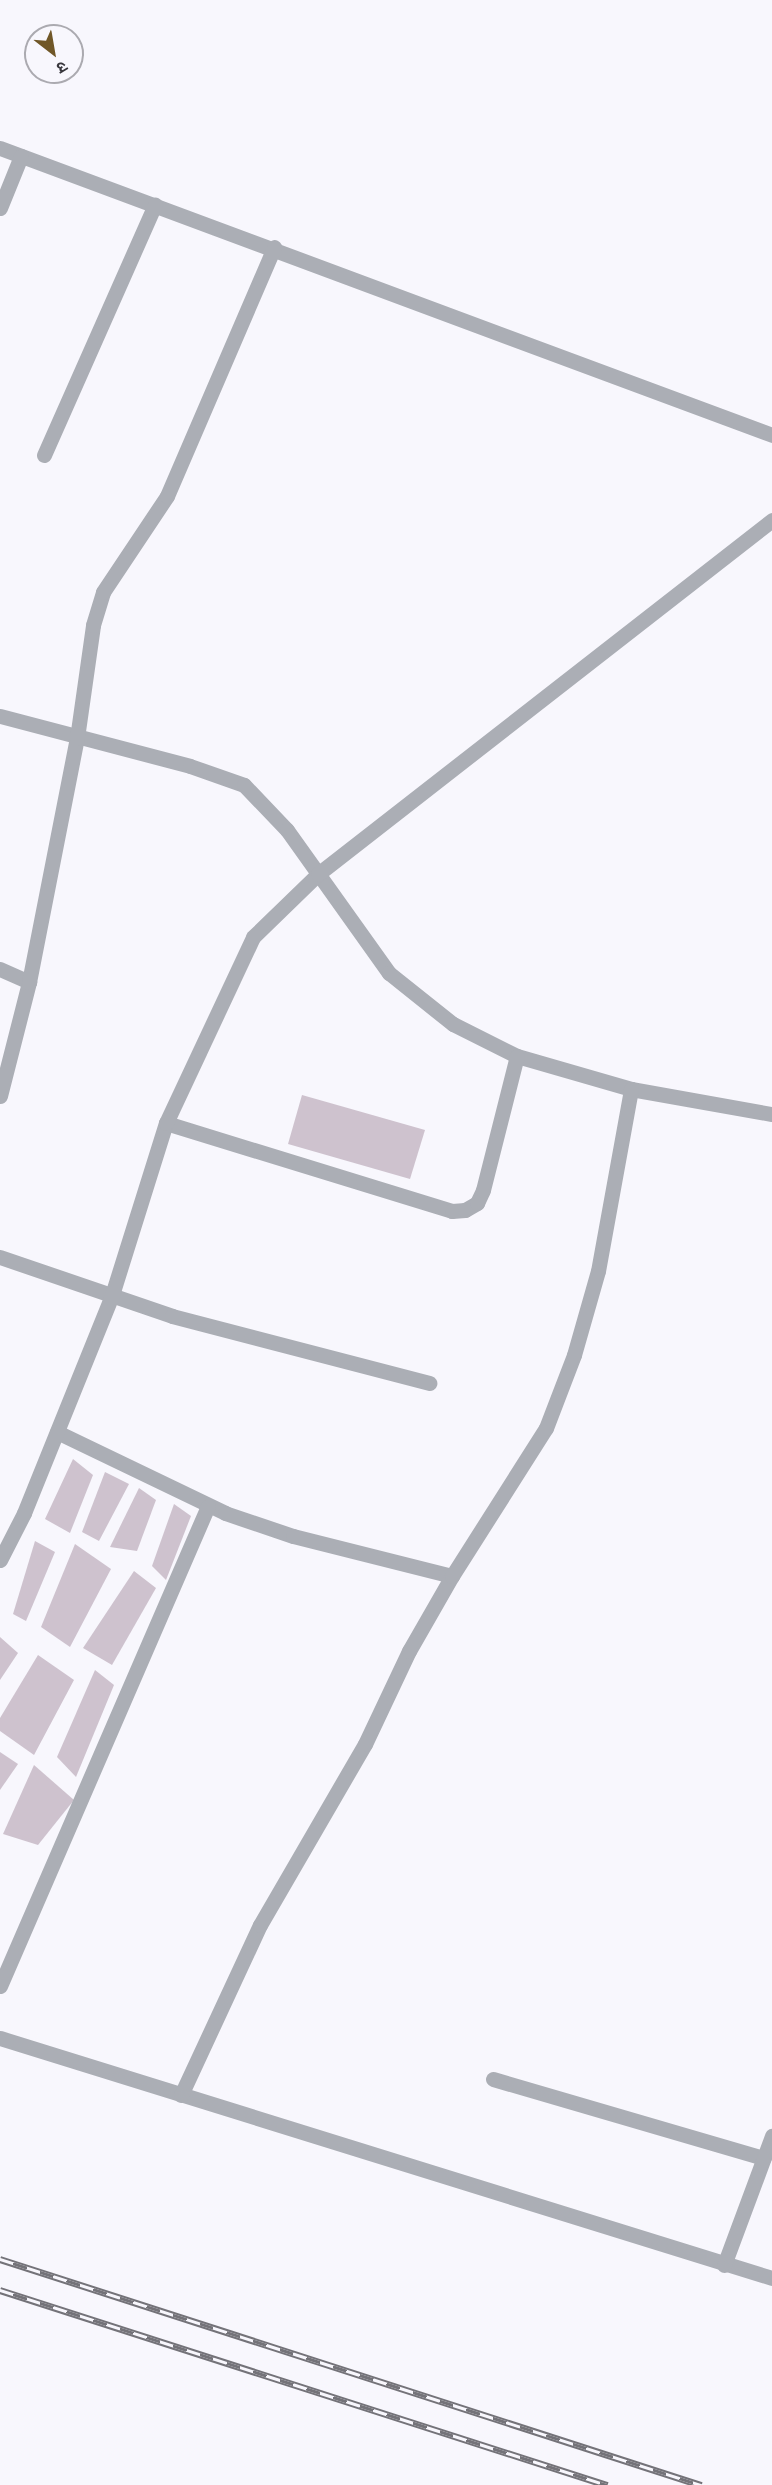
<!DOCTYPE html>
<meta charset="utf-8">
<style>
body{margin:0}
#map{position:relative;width:772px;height:2485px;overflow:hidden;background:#f8f7fd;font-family:"Titillium Web","Noto Sans Devanagari",sans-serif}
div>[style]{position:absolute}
.building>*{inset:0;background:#cec2ce}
.minor>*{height:15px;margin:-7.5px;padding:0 7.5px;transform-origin:7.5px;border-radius:7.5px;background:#abaeb5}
.rail>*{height:7px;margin-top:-3.5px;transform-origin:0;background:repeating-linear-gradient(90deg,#f8f7fd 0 14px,#747379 0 28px);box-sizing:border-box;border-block:2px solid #747379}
span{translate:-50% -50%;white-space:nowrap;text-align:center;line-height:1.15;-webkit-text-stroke:4.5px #f8f7fd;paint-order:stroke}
.north{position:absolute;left:24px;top:24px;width:60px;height:60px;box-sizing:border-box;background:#f8f7fd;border:2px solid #abaab0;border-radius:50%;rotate:149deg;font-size:16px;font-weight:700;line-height:24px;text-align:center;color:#38373d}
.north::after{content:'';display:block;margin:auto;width:21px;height:27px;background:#705728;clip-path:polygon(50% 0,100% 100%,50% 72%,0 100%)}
</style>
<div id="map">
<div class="building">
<i style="clip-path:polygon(302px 1095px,425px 1130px,410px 1179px,288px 1144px)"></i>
<i style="clip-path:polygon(73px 1459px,93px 1475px,70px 1533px,45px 1519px)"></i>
<i style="clip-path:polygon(105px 1472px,129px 1484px,99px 1541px,82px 1532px)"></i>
<i style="clip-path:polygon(139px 1488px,156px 1500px,137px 1551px,110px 1547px)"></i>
<i style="clip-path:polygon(174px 1504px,191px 1516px,166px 1580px,152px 1566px)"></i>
<i style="clip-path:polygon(35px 1541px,55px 1552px,26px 1621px,13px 1614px)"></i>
<i style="clip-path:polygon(75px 1544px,111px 1569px,70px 1647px,41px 1627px)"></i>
<i style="clip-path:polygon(134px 1571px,156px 1588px,112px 1665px,83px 1648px)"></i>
<i style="clip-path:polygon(0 1637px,18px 1653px,0 1680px)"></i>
<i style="clip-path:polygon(38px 1655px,74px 1680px,34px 1755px,0 1731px,0 1718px)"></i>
<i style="clip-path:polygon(95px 1670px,114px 1685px,76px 1777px,57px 1757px)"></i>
<i style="clip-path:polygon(0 1752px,18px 1764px,0 1790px)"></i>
<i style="clip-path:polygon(34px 1765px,74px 1800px,38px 1845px,3px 1834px)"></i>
</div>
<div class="minor">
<i style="left:0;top:148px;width:824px;rotate:20.39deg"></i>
<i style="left:0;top:208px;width:56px;rotate:-68deg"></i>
<i style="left:44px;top:455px;width:274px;rotate:-66.1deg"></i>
<i style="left:0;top:716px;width:196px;rotate:14.7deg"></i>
<i style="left:190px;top:766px;width:57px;rotate:19.4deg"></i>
<i style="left:244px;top:785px;width:62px;rotate:46.3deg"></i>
<i style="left:287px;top:830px;width:176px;rotate:54.5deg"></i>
<i style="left:389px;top:973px;width:82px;rotate:38.6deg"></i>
<i style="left:453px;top:1024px;width:72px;rotate:26.6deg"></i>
<i style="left:517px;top:1056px;width:119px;rotate:16.1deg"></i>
<i style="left:631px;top:1089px;width:143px;rotate:10.1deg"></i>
<i style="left:0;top:969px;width:32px;rotate:24deg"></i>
<i style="left:0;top:1096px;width:118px;rotate:-75.7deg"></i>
<i style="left:29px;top:982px;width:249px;rotate:-78.9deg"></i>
<i style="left:77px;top:738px;width:114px;rotate:-81.9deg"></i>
<i style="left:93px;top:625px;width:34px;rotate:-73deg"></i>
<i style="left:103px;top:592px;width:115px;rotate:-56.3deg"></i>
<i style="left:167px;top:496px;width:271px;rotate:-66.7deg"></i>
<i style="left:166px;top:1123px;width:299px;rotate:17.1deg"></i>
<i style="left:452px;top:1211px;width:13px;rotate:-4deg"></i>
<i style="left:465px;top:1210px;width:14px;rotate:-30deg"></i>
<i style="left:477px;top:1203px;width:14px;rotate:-65deg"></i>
<i style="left:483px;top:1190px;width:138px;rotate:-75.8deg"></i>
<i style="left:0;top:1257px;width:182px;rotate:18.9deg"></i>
<i style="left:172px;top:1316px;width:266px;rotate:14.6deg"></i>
<i style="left:57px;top:1432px;width:187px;rotate:25.7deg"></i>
<i style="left:225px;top:1513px;width:72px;rotate:18.7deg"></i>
<i style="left:293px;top:1536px;width:164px;rotate:14.1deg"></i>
<i style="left:0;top:1560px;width:53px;rotate:-62.9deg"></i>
<i style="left:24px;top:1513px;width:235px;rotate:-68deg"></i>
<i style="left:112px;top:1295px;width:180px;rotate:-72.6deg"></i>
<i style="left:166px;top:1123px;width:205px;rotate:-64.9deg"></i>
<i style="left:253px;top:937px;width:91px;rotate:-44.1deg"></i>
<i style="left:318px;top:874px;width:576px;rotate:-37.94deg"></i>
<i style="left:0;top:1986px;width:523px;rotate:-66.57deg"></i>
<i style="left:0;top:2038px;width:808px;rotate:17.27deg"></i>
<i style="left:493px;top:2079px;width:282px;rotate:16.3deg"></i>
<i style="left:181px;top:2095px;width:187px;rotate:-65.1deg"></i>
<i style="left:260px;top:1925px;width:209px;rotate:-59.9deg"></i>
<i style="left:365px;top:1744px;width:103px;rotate:-64.7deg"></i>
<i style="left:409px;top:1651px;width:86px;rotate:-60.2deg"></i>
<i style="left:452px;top:1576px;width:175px;rotate:-57.6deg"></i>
<i style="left:546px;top:1428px;width:78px;rotate:-69deg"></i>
<i style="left:574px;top:1355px;width:87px;rotate:-74.1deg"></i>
<i style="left:598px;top:1271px;width:185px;rotate:-79.7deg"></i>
<i style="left:724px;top:2265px;width:138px;rotate:-69.6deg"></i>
</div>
<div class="rail">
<i style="left:0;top:2259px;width:737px;rotate:17.87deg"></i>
<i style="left:0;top:2290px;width:638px;rotate:17.81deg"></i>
</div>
<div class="north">उ</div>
</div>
